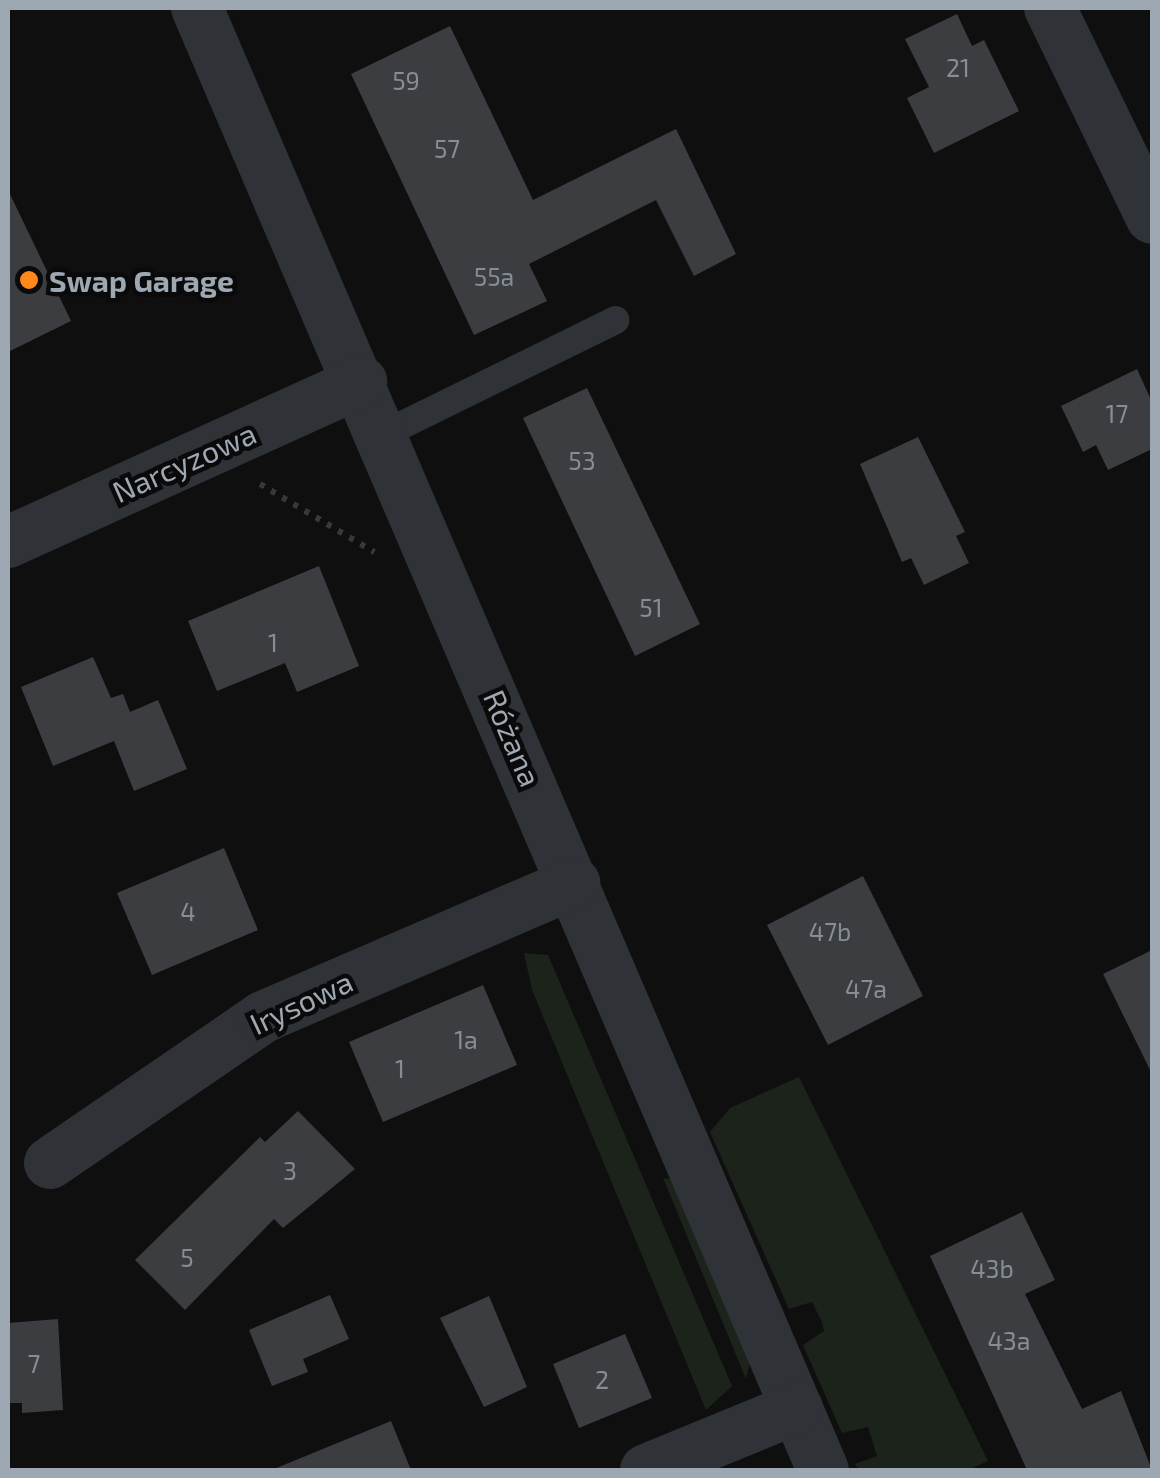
<!DOCTYPE html>
<meta charset="utf-8">
<style>
body{margin:0}
#map{position:relative;width:1160px;height:1478px;overflow:hidden;background:#0f0f10;font-family:"Exo 2",sans-serif}
div>[style]{position:absolute}
.green>*{inset:0;background:#1b231b}
.building>*{inset:0;background:#3b3d41}
.path>*{height:6px;margin-top:-3px;transform-origin:0;background:repeating-linear-gradient(90deg,#35393d 0 5px,transparent 0 13px)}
.service>*{height:28px;margin:-14px;padding:0 14px;transform-origin:14px;border-radius:14px;background:#2f3236}
.minor>*{height:52px;margin:-26px;padding:0 26px;transform-origin:26px;border-radius:26px;background:#2f3236}
.dots>*{width:28px;height:28px;translate:-50% -50%;box-sizing:border-box;border:5px solid #0a0a0b;border-radius:50%}
span{translate:-50% -50%;white-space:nowrap;text-align:center;line-height:1.15;-webkit-text-stroke:9px #0a0a0b;paint-order:stroke}
.number-label{font-size:25px;color:#858d96}
.number-label span{-webkit-text-stroke-width:0}
.poi-label{font-size:30px;color:#9ea8b3;font-weight:700}
.left{translate:0 -50%;text-align:left}
.street-label{font-size:30px;color:#9ea8b3}
.frame{position:absolute;inset:0;border:10px solid #9ea8b3;pointer-events:none}
</style>
<div id="map">
<div class="green">
<i style="clip-path:polygon(524px 953px,548px 955px,732px 1386px,706px 1410px,532px 990px)"></i>
<i style="clip-path:polygon(799px 1077px,988px 1461px,968px 1470px,859px 1470px,855px 1464px,877px 1456px,868px 1427px,842px 1433px,803px 1345px,824px 1331px,822px 1322px,812px 1302px,789px 1309px,710px 1132px,730px 1108px)"></i>
<i style="clip-path:polygon(663px 1178px,675px 1179px,750px 1363px,746px 1379px)"></i>
</div>
<div class="building">
<i style="clip-path:polygon(957px 14px,972px 46px,984px 40px,1019px 111px,934px 153px,907px 98px,929px 87px,905px 39px)"></i>
<i style="clip-path:polygon(450px 26px,533px 200px,676px 129px,736px 254px,694px 276px,656px 200px,529px 264px,547px 301px,474px 335px,351px 74px)"></i>
<i style="clip-path:polygon(8px 190px,71px 321px,8px 352px)"></i>
<i style="clip-path:polygon(1137px 369px,1152px 402px,1152px 449px,1108px 470px,1096px 445px,1083px 452px,1061px 406px)"></i>
<i style="clip-path:polygon(587px 388px,700px 624px,635px 656px,523px 418px)"></i>
<i style="clip-path:polygon(918px 437px,965px 532px,956px 536px,969px 563px,924px 585px,911px 558px,902px 562px,860px 464px)"></i>
<i style="clip-path:polygon(319px 566px,359px 666px,297px 692px,285px 663px,217px 691px,188px 621px)"></i>
<i style="clip-path:polygon(93px 657px,111px 698px,123px 694px,130px 712px,158px 700px,187px 769px,134px 791px,114px 741px,53px 766px,21px 687px)"></i>
<i style="clip-path:polygon(224px 848px,258px 930px,152px 975px,117px 893px)"></i>
<i style="clip-path:polygon(863px 876px,923px 996px,828px 1045px,767px 925px)"></i>
<i style="clip-path:polygon(1152px 950px,1152px 1074px,1103px 974px)"></i>
<i style="clip-path:polygon(483px 985px,517px 1065px,383px 1122px,349px 1042px)"></i>
<i style="clip-path:polygon(298px 1111px,355px 1169px,283px 1228px,274px 1219px,185px 1310px,135px 1260px,260px 1137px,265px 1142px)"></i>
<i style="clip-path:polygon(1022px 1212px,1055px 1280px,1025px 1294px,1082px 1409px,1121px 1391px,1152px 1470px,1027px 1470px,930px 1256px)"></i>
<i style="clip-path:polygon(330px 1295px,349px 1339px,303px 1359px,308px 1372px,272px 1386px,249px 1330px)"></i>
<i style="clip-path:polygon(489px 1296px,527px 1387px,484px 1407px,440px 1318px)"></i>
<i style="clip-path:polygon(58px 1319px,63px 1410px,22px 1413px,22px 1403px,8px 1403px,8px 1323px)"></i>
<i style="clip-path:polygon(625px 1334px,652px 1398px,579px 1428px,553px 1364px)"></i>
<i style="clip-path:polygon(391px 1421px,411px 1470px,275px 1470px,274px 1469px)"></i>
</div>
<div class="path">
<i style="left:260px;top:484px;width:133px;rotate:30.8deg"></i>
</div>
<div class="service">
<i style="left:384px;top:434px;width:258px;rotate:-26.2deg"></i>
</div>
<div class="minor">
<i style="left:197px;top:8px;width:1590px;rotate:66.82deg"></i>
<i style="left:1050px;top:8px;width:233px;rotate:64.1deg"></i>
<i style="left:8px;top:542px;width:388px;rotate:-24.4deg"></i>
<i style="left:50px;top:1163px;width:258px;rotate:-34.4deg"></i>
<i style="left:263px;top:1017px;width:339px;rotate:-23.3deg"></i>
<i style="left:646px;top:1470px;width:163px;rotate:-22.3deg"></i>
</div>
<div class="dots">
<i style="left:29px;top:280px;background:#ff8818"></i>
</div>
<div class="number-label">
<span style="left:958px;top:67px">21</span>
<span style="left:406px;top:80px">59</span>
<span style="left:447px;top:148px">57</span>
<span style="left:494px;top:276px">55a</span>
<span style="left:1117px;top:413px">17</span>
<span style="left:582px;top:460px">53</span>
<span style="left:651px;top:607px">51</span>
<span style="left:273px;top:642px">1</span>
<span style="left:188px;top:911px">4</span>
<span style="left:830px;top:931px">47b</span>
<span style="left:866px;top:988px">47a</span>
<span style="left:466px;top:1039px">1a</span>
<span style="left:400px;top:1068px">1</span>
<span style="left:290px;top:1170px">3</span>
<span style="left:187px;top:1257px">5</span>
<span style="left:992px;top:1268px">43b</span>
<span style="left:1009px;top:1340px">43a</span>
<span style="left:34px;top:1363px">7</span>
<span style="left:602px;top:1379px">2</span>
</div>
<div class="poi-label">
<span class="left" style="left:49px;top:280px">Swap Garage</span>
</div>
<div class="street-label">
<span style="left:184px;top:462px;rotate:-24deg">Narcyzowa</span>
<span style="left:513px;top:738px;rotate:67deg">Różana</span>
<span style="left:301px;top:1002px;rotate:-25deg">Irysowa</span>
</div>
<div class="frame"></div>
</div>
